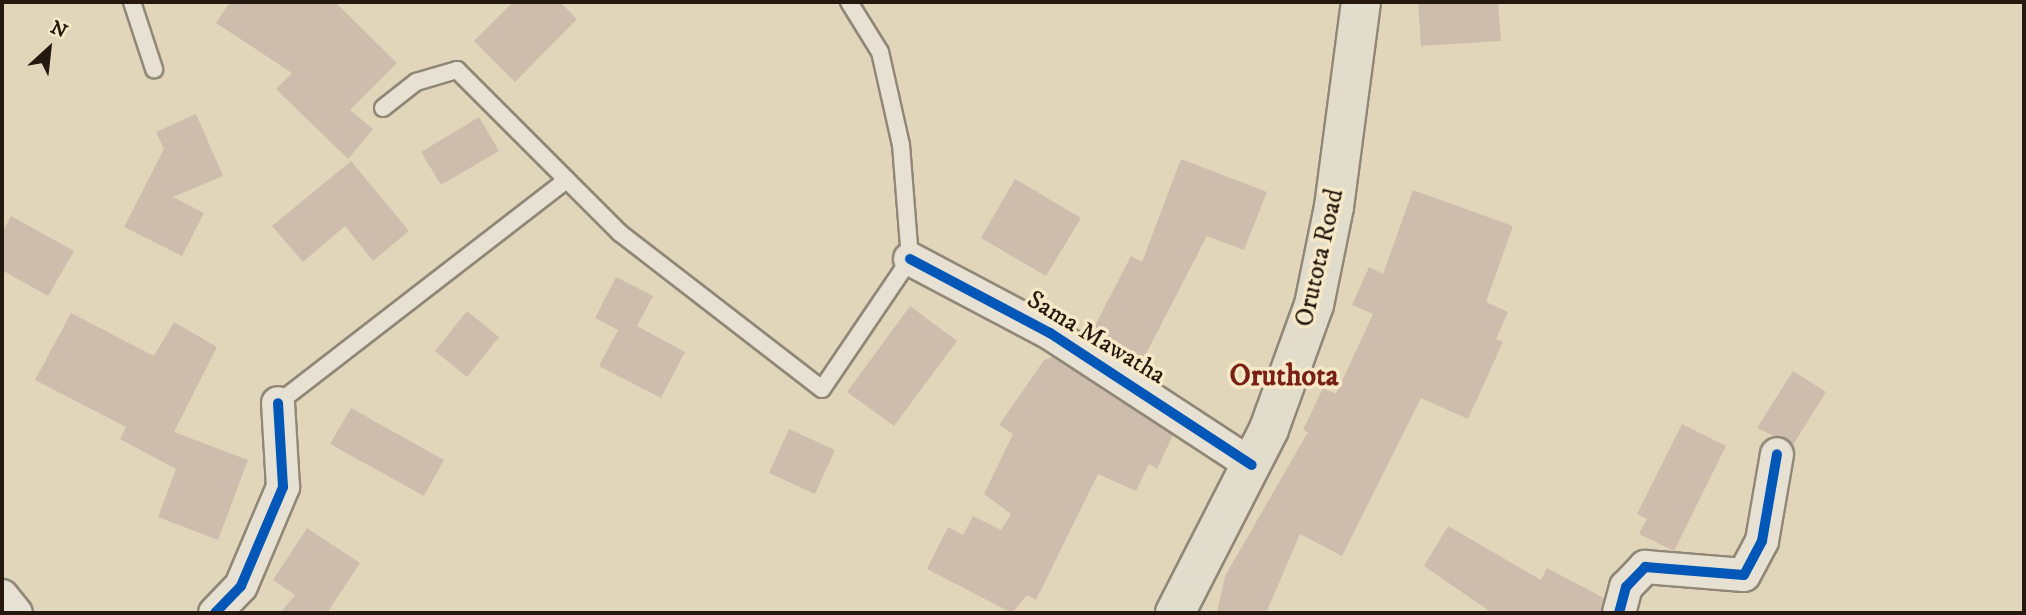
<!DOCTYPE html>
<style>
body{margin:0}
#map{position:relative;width:2026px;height:615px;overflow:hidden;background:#e2d6ba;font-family:"IM FELL DW Pica",serif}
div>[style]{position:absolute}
.building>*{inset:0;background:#cebdac}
.roads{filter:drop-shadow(2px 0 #908777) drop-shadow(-2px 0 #908777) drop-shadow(0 2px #908777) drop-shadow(0 -2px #908777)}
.lane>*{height:16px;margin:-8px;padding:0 8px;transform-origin:8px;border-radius:8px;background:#e7e1d3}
.street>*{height:32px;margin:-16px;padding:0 16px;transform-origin:16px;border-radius:16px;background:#e7e1d3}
.primary>*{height:38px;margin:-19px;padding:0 19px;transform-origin:19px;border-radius:19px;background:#e2dccc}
.cycleway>*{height:10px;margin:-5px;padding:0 5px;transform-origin:5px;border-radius:5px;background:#0057b8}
span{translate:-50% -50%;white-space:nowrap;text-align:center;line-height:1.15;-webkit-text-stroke:7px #f7e9c8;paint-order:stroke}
.street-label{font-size:26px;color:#25180e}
.quarter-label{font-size:30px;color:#7a1f14;font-weight:700}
.frame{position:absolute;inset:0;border:4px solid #25180e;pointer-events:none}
.north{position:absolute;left:14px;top:14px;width:70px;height:70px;-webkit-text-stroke:5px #f7e9c8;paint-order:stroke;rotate:27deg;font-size:19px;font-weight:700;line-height:28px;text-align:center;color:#25180e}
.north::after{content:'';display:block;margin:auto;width:24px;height:32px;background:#25180e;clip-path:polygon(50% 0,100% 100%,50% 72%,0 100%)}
</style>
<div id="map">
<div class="building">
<i style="clip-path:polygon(230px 2px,335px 2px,397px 63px,350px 110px,373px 129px,348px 159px,276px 89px,292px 73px,216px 23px)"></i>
<i style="clip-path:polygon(513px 2px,560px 2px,577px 19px,515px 82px,474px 41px)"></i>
<i style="clip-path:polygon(1498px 2px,1501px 41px,1421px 46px,1418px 3px)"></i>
<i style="clip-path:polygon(196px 114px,223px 176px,173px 197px,204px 213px,182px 256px,124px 227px,164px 149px,156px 132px)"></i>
<i style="clip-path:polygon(479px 117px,499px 151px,441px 185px,421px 152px)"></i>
<i style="clip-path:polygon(1181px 159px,1267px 192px,1244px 250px,1207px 236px,1138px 369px,1089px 337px,1131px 256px,1142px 262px)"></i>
<i style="clip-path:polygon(351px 161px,409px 231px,373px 261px,345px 226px,303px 262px,272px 226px)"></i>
<i style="clip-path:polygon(1015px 179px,1081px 218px,1046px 276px,981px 238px)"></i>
<i style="clip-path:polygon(1413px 190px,1513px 226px,1486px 302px,1508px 312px,1496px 339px,1503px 342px,1468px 419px,1421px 398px,1342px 556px,1300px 534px,1266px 613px,1217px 613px,1225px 576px,1308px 432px,1303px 430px,1323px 388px,1336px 394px,1373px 314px,1352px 305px,1369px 267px,1383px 274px)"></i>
<i style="clip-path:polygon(11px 216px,74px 251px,48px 296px,2px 270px,2px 233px)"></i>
<i style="clip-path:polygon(616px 277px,653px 296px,637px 326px,685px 352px,661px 398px,599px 366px,618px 330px,595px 318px)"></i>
<i style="clip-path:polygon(910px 306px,957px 341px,894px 426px,847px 392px)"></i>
<i style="clip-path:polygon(467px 311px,499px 337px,467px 377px,435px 351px)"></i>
<i style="clip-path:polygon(71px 313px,154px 356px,174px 322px,217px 347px,174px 432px,248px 460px,218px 540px,158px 517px,176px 469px,120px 439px,126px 427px,35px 380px)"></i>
<i style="clip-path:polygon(1053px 357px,1173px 435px,1157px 469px,1149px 464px,1136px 491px,1098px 474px,1036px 600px,1027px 595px,1012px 613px,927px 569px,948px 527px,963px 535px,973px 516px,1001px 530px,1011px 514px,984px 494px,1013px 434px,999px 425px,1044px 360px)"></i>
<i style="clip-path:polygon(1793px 371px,1826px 392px,1793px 445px,1757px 428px)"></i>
<i style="clip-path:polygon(351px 408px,444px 460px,424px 496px,330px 444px)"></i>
<i style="clip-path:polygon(1682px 424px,1726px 446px,1674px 551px,1639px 534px,1647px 519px,1637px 514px)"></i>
<i style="clip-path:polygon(789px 429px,835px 450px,815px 494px,769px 473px)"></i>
<i style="clip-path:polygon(1448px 526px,1541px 580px,1547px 568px,1604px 598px,1601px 613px,1492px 613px,1424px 566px)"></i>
<i style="clip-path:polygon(307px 528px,360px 563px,327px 613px,280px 613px,295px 595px,273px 580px)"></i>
</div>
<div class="roads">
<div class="lane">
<i style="left:132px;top:2px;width:71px;rotate:71.8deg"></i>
<i style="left:383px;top:108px;width:42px;rotate:-38.2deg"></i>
<i style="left:416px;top:82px;width:43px;rotate:-16.3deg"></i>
<i style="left:457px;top:70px;width:231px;rotate:45deg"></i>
<i style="left:620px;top:233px;width:255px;rotate:37.7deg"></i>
<i style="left:822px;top:389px;width:157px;rotate:-55.9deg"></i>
<i style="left:910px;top:259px;width:114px;rotate:-94.5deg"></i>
<i style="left:901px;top:145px;width:95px;rotate:-102.7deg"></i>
<i style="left:880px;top:52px;width:59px;rotate:-121.8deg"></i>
<i style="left:278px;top:403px;width:365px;rotate:-37.7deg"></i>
</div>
<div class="street">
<i style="left:910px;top:259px;width:158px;rotate:27.9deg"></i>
<i style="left:1050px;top:333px;width:241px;rotate:33.2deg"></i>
<i style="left:2px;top:596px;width:22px;rotate:51deg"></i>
<i style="left:215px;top:613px;width:37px;rotate:-46deg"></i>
<i style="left:241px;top:586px;width:108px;rotate:-67deg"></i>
<i style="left:283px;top:487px;width:84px;rotate:-93.4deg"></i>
<i style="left:1619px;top:613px;width:27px;rotate:-75deg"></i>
<i style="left:1626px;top:587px;width:28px;rotate:-46deg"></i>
<i style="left:1645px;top:567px;width:99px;rotate:4.6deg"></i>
<i style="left:1744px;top:575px;width:38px;rotate:-62deg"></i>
<i style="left:1762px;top:541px;width:88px;rotate:-80.2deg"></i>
</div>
<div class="primary">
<i style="left:1175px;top:613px;width:207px;rotate:-62.9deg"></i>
<i style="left:1269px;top:429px;width:132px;rotate:-70.1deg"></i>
<i style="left:1314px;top:305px;width:100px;rotate:-78.5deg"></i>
<i style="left:1334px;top:207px;width:207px;rotate:-82.5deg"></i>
</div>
</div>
<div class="cycleway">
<i style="left:910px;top:259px;width:158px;rotate:27.9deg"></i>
<i style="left:1050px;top:333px;width:241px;rotate:33.2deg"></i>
<i style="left:215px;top:613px;width:37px;rotate:-46deg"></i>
<i style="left:241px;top:586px;width:108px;rotate:-67deg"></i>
<i style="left:283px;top:487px;width:84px;rotate:-93.4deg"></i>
<i style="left:1619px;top:613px;width:27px;rotate:-75deg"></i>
<i style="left:1626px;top:587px;width:28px;rotate:-46deg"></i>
<i style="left:1645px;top:567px;width:99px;rotate:4.6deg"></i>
<i style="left:1744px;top:575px;width:38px;rotate:-62deg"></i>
<i style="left:1762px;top:541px;width:88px;rotate:-80.2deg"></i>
</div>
<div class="street-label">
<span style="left:1320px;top:258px;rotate:-77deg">Orutota Road</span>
<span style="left:1096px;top:338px;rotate:31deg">Sama Mawatha</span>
</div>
<div class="quarter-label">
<span style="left:1284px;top:377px">Oruthota</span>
</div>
<div class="frame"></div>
<div class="north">N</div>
</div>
